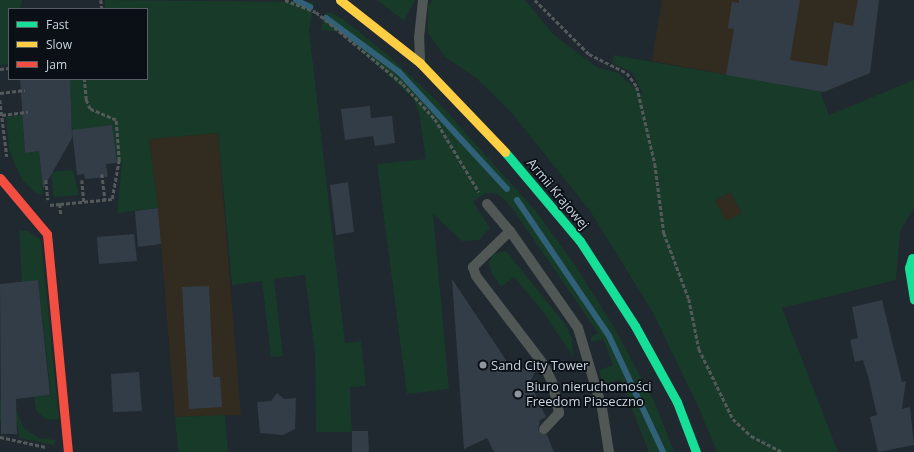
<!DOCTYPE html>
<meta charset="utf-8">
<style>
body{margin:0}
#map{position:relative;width:914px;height:452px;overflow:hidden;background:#202830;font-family:"Open Sans",sans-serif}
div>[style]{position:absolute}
.industrial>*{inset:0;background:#312c1f}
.green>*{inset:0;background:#183a28}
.stream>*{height:6px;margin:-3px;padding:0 3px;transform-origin:3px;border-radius:3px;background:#316178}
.building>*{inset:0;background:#333d48}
.path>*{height:2.5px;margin-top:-1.25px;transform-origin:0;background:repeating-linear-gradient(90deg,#54595a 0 4px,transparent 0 6px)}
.lane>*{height:10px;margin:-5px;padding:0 5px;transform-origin:5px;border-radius:5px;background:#505754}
.fast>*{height:9px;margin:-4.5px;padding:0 4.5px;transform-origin:4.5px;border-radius:4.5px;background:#16e098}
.slow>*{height:9px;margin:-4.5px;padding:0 4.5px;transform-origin:4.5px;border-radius:4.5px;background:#ffcf43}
.jam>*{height:9px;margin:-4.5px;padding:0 4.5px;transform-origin:4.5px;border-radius:4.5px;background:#f24e42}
.dots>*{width:11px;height:11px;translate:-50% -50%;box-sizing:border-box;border:2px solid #0a1016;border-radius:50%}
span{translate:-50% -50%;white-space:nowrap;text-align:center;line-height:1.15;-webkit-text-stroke:3.5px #0a1016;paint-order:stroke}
.street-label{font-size:13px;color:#cad3dd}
.poi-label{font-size:13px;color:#cad3dd}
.left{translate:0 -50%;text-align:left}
.legend{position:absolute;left:8px;top:8px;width:140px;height:72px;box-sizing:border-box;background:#0a1016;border:1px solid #575e66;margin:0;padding:5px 7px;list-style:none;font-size:12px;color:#cad3dd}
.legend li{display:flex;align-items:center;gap:8px;height:20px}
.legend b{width:20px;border:1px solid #575e66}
</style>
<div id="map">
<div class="industrial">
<i style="clip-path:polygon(662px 0,879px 0,870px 73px,824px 92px,652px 61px)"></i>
<i style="clip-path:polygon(218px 133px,241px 415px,175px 417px,158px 208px,149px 139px)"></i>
<i style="clip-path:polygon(730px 192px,742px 213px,726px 221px,715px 201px)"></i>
</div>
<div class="green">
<i style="clip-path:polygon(0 0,22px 0,20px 9px,9px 9px,9px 64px,0 65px)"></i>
<i style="clip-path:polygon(105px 0,314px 2px,309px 30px,345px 343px,361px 341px,366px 386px,350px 387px,352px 432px,316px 432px,315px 353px,305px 275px,274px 279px,283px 356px,271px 357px,262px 281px,232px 285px,218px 133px,149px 139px,158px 208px,117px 213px,122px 163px,116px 163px,112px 126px,85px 137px,68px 139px,67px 133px,73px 132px,71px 117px,64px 100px,71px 100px,69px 79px,147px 79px,147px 9px,105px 9px)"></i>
<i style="clip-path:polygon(377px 0,415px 0,404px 21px)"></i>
<i style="clip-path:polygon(evenodd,432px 0,525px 0,554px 35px,598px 68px,618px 73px,644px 96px,632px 72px,612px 63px,613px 55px,820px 91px,829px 115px,914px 80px,914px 208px,900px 231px,896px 280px,782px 308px,838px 452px,717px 452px,698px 406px,652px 311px,590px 211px,511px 112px,475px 77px,445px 57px,428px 33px,428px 7px,432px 0,730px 192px,742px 213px,726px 221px,715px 201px,730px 192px)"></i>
<i style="clip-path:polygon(325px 13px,332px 13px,344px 20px,387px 54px,436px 100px,535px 210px,575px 265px,612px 324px,655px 403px,674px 452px,649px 452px,620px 379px,603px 385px,599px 370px,613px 365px,603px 339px,591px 342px,591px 337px,598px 333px,514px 211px,503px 198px,494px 193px,486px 193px,473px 202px,490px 228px,479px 240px,462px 241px,433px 214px,449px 389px,407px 394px,377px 164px,426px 159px,419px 113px,413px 98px,340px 32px,321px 30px)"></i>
<i style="clip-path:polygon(31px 114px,32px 127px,23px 128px,25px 152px,39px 151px,43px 194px,37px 194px,22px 180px,9px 150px,6px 117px)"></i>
<i style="clip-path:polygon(73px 170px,79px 195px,54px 197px,51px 172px)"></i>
<i style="clip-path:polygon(19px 230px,27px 231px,41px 240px,59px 419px,52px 420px,45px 419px,36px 410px,34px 397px,51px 395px,38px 280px,22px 282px)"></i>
<i style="clip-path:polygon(506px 251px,566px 325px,572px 339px,573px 357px,543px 312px,514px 277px,501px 287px,491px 272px,489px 262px,494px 254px)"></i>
<i style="clip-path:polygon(15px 399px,16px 410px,24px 428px,39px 438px,56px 440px,54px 445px,19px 438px,17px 421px,0 421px,0 401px)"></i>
<i style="clip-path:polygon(225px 415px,228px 452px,178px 452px,175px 417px)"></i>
</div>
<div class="stream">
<i style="left:296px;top:0;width:16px;rotate:27deg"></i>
<i style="left:326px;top:18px;width:91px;rotate:36.5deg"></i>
<i style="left:399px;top:72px;width:159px;rotate:47.3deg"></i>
<i style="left:517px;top:200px;width:164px;rotate:55.9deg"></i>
<i style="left:609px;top:336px;width:128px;rotate:65deg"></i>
</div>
<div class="building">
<i style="clip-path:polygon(739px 0,800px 0,790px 60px,827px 66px,834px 22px,853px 26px,858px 0,879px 0,870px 73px,824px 92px,726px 75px,734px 29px,728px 28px,732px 2px,739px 3px)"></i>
<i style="clip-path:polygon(20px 79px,70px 79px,72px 138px,43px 189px,39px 151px,25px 153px)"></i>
<i style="clip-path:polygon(370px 106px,371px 118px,392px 116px,395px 143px,375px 146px,373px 136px,345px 140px,341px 109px)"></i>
<i style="clip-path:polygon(112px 125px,117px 163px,106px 164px,108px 177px,85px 179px,84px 174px,77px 175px,72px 130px)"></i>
<i style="clip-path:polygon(348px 182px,354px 232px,336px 235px,330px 185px)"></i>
<i style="clip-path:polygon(158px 208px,161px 244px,138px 247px,135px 211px)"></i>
<i style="clip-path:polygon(134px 234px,137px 261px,99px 264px,97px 237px)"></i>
<i style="clip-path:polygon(452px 279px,514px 372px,535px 364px,537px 367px,530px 383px,546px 417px,540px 420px,538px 430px,547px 435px,554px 452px,494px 452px,487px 438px,464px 449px)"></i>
<i style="clip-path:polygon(38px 280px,50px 395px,16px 399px,17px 434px,1px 434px,0 284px)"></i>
<i style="clip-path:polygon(209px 286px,213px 377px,220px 377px,222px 407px,189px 409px,182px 287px)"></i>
<i style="clip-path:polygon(882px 300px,902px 382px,906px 381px,902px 409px,910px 407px,914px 445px,878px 452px,870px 417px,877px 415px,868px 376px,863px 360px,855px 362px,850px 340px,858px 338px,852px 307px)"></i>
<i style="clip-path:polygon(139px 372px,142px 411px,113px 412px,111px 374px)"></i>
<i style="clip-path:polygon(277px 393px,284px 399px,296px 398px,295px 429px,283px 435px,260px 433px,257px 402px,271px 401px)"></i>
<i style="clip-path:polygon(352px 431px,368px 431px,369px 452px,352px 452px)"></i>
</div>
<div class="path">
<i style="left:101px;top:0;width:9px;rotate:84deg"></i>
<i style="left:285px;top:0;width:33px;rotate:21deg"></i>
<i style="left:316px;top:12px;width:113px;rotate:39.6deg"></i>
<i style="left:403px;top:84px;width:47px;rotate:47.6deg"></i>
<i style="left:435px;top:119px;width:85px;rotate:58.9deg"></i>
<i style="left:535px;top:0;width:76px;rotate:45deg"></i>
<i style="left:589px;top:54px;width:42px;rotate:26.6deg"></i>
<i style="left:627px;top:73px;width:17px;rotate:54deg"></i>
<i style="left:637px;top:87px;width:79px;rotate:76.8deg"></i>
<i style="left:655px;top:164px;width:70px;rotate:82.6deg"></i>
<i style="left:664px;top:233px;width:71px;rotate:69.3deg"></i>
<i style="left:689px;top:299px;width:51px;rotate:78.7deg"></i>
<i style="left:699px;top:349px;width:78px;rotate:64.1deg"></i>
<i style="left:733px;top:419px;width:25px;rotate:43deg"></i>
<i style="left:751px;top:436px;width:35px;rotate:27deg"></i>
<i style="left:0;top:69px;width:9px;rotate:-6deg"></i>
<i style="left:0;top:93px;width:25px;rotate:-7deg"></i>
<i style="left:0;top:100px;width:57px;rotate:83deg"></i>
<i style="left:2px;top:115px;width:26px;rotate:-7deg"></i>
<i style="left:102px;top:174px;width:26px;rotate:83deg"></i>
<i style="left:46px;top:180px;width:20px;rotate:84deg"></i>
<i style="left:82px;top:180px;width:22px;rotate:85deg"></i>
<i style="left:60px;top:204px;width:52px;rotate:-5.5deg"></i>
<i style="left:112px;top:199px;width:39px;rotate:-80deg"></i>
<i style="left:119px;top:161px;width:41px;rotate:-94.2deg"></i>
<i style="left:116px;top:120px;width:28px;rotate:-157deg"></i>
<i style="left:90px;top:109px;width:10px;rotate:-114deg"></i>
<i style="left:86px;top:100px;width:21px;rotate:-95deg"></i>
<i style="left:50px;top:205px;width:10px;rotate:-6deg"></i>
<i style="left:60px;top:204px;width:11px;rotate:85deg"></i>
<i style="left:0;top:437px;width:47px;rotate:12.3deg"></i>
</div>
<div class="lane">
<i style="left:420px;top:61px;width:23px;rotate:-92deg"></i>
<i style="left:419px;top:38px;width:38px;rotate:-84deg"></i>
<i style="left:487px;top:204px;width:35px;rotate:50deg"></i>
<i style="left:510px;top:231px;width:118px;rotate:55deg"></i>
<i style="left:578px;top:328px;width:84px;rotate:73.3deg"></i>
<i style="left:602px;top:408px;width:45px;rotate:81deg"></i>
<i style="left:510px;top:231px;width:52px;rotate:135.8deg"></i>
<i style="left:473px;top:267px;width:9px;rotate:72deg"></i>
<i style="left:476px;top:276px;width:112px;rotate:52.6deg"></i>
<i style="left:544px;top:365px;width:19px;rotate:65deg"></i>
<i style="left:552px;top:382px;width:32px;rotate:77deg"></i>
<i style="left:559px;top:413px;width:22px;rotate:133deg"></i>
</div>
<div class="fast">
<i style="left:505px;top:152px;width:116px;rotate:49.9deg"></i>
<i style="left:580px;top:241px;width:101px;rotate:57.1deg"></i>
<i style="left:635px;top:326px;width:87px;rotate:61.1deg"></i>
<i style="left:677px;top:402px;width:53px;rotate:69.2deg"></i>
<i style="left:912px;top:258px;width:10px;rotate:107deg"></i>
<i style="left:909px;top:268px;width:32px;rotate:81deg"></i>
</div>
<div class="slow">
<i style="left:340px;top:0;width:102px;rotate:38.2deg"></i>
<i style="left:420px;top:63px;width:123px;rotate:46.3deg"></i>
</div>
<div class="jam">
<i style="left:0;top:178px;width:73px;rotate:50deg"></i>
<i style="left:47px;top:234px;width:219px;rotate:84.5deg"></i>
</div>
<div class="dots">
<i style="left:483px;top:365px;background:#8e97a0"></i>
<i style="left:518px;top:394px;background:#8e97a0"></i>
</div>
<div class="street-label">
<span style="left:558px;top:194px;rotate:50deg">Armii Krajowej</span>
</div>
<div class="poi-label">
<span class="left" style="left:491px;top:365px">Sand City Tower</span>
<span class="left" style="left:526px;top:394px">Biuro nieruchomości<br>Freedom Piaseczno</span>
</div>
<ul class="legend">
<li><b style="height:5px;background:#16e098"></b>Fast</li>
<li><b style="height:5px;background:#ffcf43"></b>Slow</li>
<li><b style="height:5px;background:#f24e42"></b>Jam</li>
</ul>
</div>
